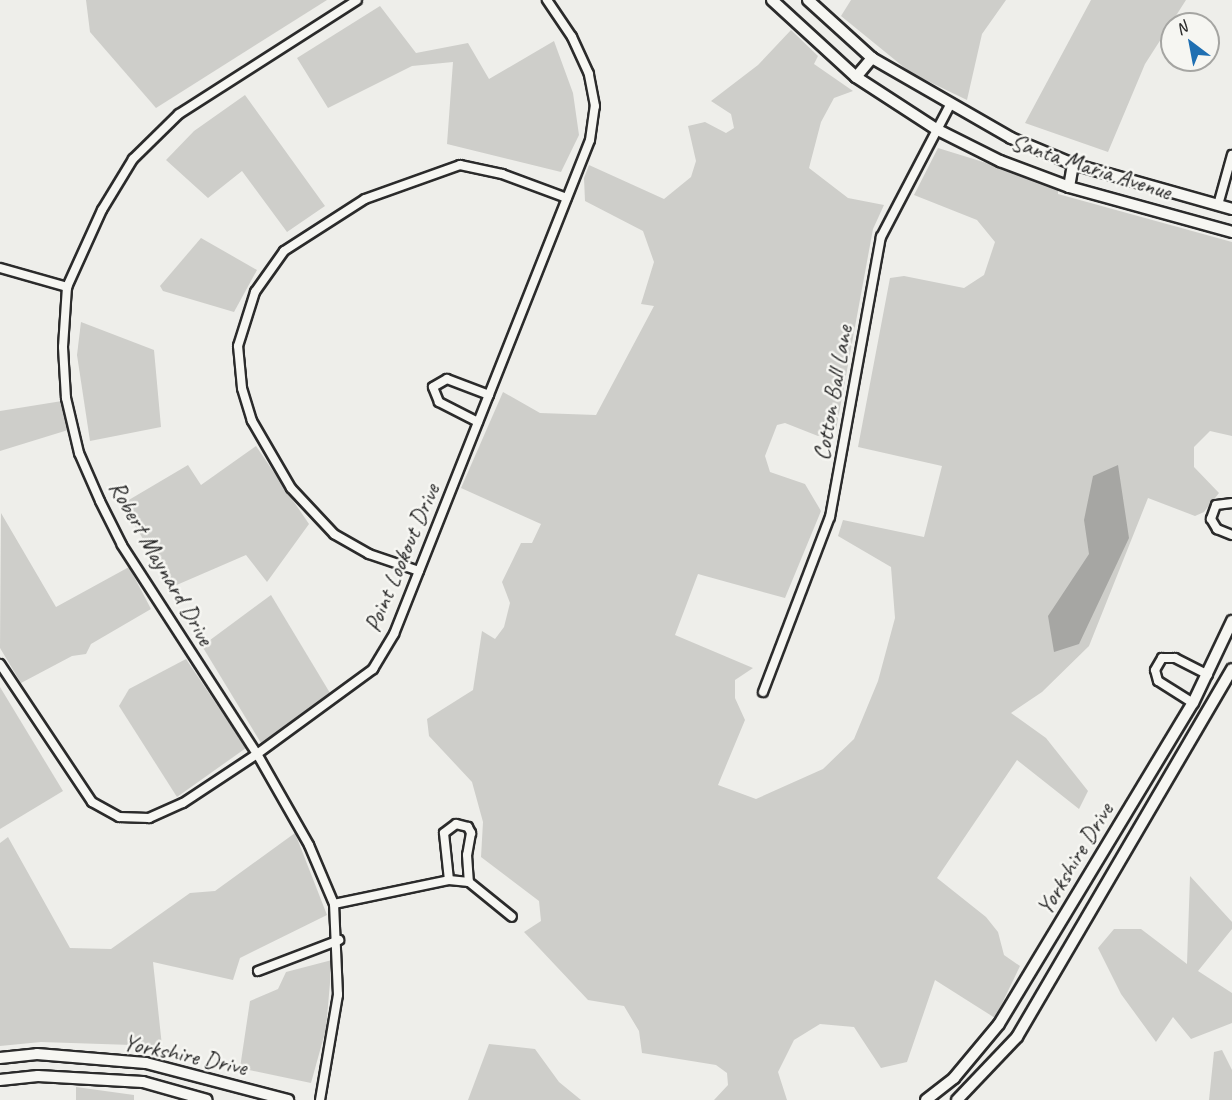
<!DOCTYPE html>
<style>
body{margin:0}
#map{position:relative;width:1232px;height:1100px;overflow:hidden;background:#eeeeea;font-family:Caveat,sans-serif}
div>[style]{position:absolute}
.green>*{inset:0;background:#cececa}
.water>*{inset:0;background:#a6a6a3}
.roads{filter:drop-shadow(2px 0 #2b2b2b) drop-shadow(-2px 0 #2b2b2b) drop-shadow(0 2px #2b2b2b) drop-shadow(0 -2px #2b2b2b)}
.minor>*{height:8px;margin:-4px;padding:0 4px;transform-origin:4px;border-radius:4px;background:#f6f6f2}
.tertiary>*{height:10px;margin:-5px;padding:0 5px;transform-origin:5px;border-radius:5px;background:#f6f6f2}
span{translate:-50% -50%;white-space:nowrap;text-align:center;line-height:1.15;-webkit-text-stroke:5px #f6f6f2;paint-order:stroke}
.street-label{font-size:24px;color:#2b2b2b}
.north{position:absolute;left:1160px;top:12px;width:60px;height:60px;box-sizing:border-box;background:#f6f6f2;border:2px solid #a5a5a2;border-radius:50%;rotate:328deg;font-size:16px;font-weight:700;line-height:24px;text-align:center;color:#2b2b2b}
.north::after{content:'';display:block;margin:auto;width:21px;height:27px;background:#1f6fb2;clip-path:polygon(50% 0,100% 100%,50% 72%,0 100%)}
</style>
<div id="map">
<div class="green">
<i style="clip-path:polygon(86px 0,327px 0,156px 108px,90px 32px)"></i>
<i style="clip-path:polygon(851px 0,1006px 0,982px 34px,967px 100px,911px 73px,841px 16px)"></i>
<i style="clip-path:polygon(1091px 0,1186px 0,1145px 64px,1108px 152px,1025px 123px)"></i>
<i style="clip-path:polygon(380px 6px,416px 53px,468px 43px,489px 79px,554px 41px,573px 93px,579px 135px,561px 172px,447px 144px,453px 62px,412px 66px,328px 108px,297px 58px)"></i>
<i style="clip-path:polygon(791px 30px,818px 56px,814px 64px,853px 91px,834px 98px,821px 122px,809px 168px,848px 198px,884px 205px,873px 229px,836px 430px,818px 436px,785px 423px,777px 425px,765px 456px,770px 472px,805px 484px,821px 511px,785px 598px,698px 574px,675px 635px,753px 668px,735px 680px,735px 698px,745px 720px,718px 785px,756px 799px,823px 769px,854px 739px,878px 681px,895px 618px,891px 567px,838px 536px,843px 520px,924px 537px,942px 466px,858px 447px,890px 278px,904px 276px,964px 288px,984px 275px,995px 242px,977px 220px,914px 195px,938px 148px,1058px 185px,1058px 194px,1232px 242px,1232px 436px,1210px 431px,1194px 447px,1194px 467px,1219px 493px,1204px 512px,1195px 516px,1148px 498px,1089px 646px,1042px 692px,1011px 713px,1046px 738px,1088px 791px,1079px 809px,1017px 760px,937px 878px,986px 917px,998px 932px,1004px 955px,1020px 966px,995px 1018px,935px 980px,907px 1062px,881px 1068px,854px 1027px,820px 1024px,794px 1040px,778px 1072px,787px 1100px,714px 1100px,728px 1085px,727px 1073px,716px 1065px,642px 1053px,639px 1031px,624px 1006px,588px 1000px,524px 932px,541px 921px,539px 901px,481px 857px,483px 822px,472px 782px,429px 736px,427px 719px,473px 690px,482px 631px,495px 639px,504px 627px,510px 603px,502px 582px,521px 543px,532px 543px,541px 524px,461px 488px,503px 392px,540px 413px,596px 415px,654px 306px,641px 304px,654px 262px,643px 231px,585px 201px,584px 178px,589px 165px,664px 199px,691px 177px,696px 161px,688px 126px,705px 122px,726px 133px,734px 128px,731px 114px,711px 101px,758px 65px)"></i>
<i style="clip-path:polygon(245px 95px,325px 206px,287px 232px,242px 171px,208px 198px,166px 160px,194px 131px)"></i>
<i style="clip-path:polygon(201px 238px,257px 270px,234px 312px,163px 291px,160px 286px)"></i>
<i style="clip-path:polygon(81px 322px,154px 350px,161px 427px,90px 441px,77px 355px)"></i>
<i style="clip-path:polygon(62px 401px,68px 430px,0 451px,0 411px)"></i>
<i style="clip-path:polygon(256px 446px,309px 524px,267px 582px,246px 555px,172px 587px,122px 504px,188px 465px,201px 485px)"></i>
<i style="clip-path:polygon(1px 513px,56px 607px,129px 567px,151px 609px,91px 644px,86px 654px,72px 656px,21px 683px,0 648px)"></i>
<i style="clip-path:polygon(271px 595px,330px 693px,261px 743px,202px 646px)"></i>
<i style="clip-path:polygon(186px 659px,246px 748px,177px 797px,119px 706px,129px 689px)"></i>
<i style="clip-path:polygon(0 687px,63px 791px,0 829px)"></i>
<i style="clip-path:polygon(295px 833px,327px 915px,240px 958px,233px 980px,153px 962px,162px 1046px,41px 1042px,0 1046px,0 843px,8px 837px,70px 948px,111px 949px,190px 893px,215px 891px)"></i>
<i style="clip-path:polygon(1190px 876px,1232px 922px,1232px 929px,1198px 971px,1232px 993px,1232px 1023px,1191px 1039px,1173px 1017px,1156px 1042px,1121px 994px,1098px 948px,1114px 929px,1141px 929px,1187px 964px)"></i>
<i style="clip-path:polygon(332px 960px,326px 1029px,311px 1083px,240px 1068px,250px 1001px,278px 989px,286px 972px)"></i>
<i style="clip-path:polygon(489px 1044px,535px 1049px,559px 1082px,581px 1100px,468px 1100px)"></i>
<i style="clip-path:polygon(1222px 1050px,1232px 1070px,1232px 1100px,1209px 1100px,1214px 1052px)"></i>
<i style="clip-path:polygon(76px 1087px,134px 1095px,134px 1100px,76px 1100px)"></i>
</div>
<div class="water">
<i style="clip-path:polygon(1118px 465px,1129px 538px,1079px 644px,1054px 652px,1048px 616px,1089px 554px,1084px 520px,1093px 476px)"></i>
</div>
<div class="roads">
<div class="minor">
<i style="left:1218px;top:205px;width:52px;rotate:-74.4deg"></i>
<i style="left:0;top:268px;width:70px;rotate:15.8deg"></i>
<i style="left:478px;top:422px;width:44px;rotate:-152.9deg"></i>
<i style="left:439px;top:402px;width:16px;rotate:-112deg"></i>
<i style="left:433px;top:387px;width:16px;rotate:-30deg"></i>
<i style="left:447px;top:379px;width:45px;rotate:20.9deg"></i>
<i style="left:1232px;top:503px;width:16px;rotate:173deg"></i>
<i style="left:1216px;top:505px;width:15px;rotate:110deg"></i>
<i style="left:1211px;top:519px;width:12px;rotate:59deg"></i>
<i style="left:1217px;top:529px;width:16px;rotate:22deg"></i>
<i style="left:419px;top:571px;width:53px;rotate:-161.2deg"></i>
<i style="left:369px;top:554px;width:40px;rotate:-150.3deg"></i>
<i style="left:334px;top:534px;width:63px;rotate:-133.1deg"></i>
<i style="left:291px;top:488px;width:78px;rotate:-120.2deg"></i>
<i style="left:252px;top:421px;width:34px;rotate:-107deg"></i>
<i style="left:242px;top:388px;width:42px;rotate:-95.4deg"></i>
<i style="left:238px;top:346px;width:57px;rotate:-72.5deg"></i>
<i style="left:255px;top:292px;width:50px;rotate:-54.7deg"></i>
<i style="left:284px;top:251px;width:96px;rotate:-32.7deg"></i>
<i style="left:365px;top:199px;width:101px;rotate:-19.7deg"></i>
<i style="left:460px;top:165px;width:43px;rotate:12.1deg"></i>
<i style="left:502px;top:174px;width:69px;rotate:20.3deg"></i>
<i style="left:0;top:664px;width:166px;rotate:56.3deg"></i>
<i style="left:92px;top:802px;width:31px;rotate:29deg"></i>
<i style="left:119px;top:817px;width:30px;rotate:2deg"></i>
<i style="left:149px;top:818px;width:37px;rotate:-24deg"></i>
<i style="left:183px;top:803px;width:89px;rotate:-33.5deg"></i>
<i style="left:257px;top:754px;width:144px;rotate:-36.2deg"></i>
<i style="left:373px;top:669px;width:41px;rotate:-59deg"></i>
<i style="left:394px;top:634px;width:531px;rotate:-68.36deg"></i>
<i style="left:590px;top:140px;width:34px;rotate:-82deg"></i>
<i style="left:595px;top:106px;width:33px;rotate:-101deg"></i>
<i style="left:589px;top:74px;width:41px;rotate:-114.7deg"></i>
<i style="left:572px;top:37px;width:45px;rotate:-124deg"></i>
<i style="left:763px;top:692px;width:187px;rotate:-69.1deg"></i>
<i style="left:830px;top:517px;width:285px;rotate:-79.7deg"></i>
<i style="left:881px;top:237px;width:149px;rotate:-62.4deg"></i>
<i style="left:1193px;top:703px;width:41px;rotate:-147.8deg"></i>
<i style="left:1158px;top:681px;width:11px;rotate:-105deg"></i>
<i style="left:1155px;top:670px;width:14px;rotate:-60deg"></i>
<i style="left:1162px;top:658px;width:13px"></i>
<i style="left:1175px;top:658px;width:37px;rotate:27deg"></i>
<i style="left:449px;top:880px;width:47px;rotate:-96.1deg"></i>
<i style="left:444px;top:833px;width:15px;rotate:-37deg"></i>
<i style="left:456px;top:824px;width:12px;rotate:14deg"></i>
<i style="left:468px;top:827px;width:7px;rotate:63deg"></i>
<i style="left:471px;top:833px;width:22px;rotate:100deg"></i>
<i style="left:467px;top:855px;width:27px;rotate:86deg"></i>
<i style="left:334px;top:904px;width:117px;rotate:-11.8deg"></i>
<i style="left:449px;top:880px;width:20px;rotate:6deg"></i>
<i style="left:469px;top:882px;width:55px;rotate:39.1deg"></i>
<i style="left:258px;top:971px;width:87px;rotate:-20.9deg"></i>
<i style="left:320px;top:1100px;width:107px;rotate:-80.3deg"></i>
<i style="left:338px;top:995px;width:91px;rotate:-92.5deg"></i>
<i style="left:334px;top:904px;width:64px;rotate:-113deg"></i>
<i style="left:309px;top:845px;width:105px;rotate:-119.7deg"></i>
<i style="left:257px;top:754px;width:249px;rotate:-122.9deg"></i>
<i style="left:122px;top:545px;width:49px;rotate:-116.6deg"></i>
<i style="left:100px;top:501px;width:52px;rotate:-113.6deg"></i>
<i style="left:79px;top:453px;width:57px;rotate:-103.3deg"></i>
<i style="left:66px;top:398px;width:51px;rotate:-93.4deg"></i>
<i style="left:63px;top:347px;width:60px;rotate:-86.2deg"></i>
<i style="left:67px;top:287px;width:85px;rotate:-65.6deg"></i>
<i style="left:102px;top:210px;width:60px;rotate:-58.7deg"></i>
<i style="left:133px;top:159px;width:64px;rotate:-44.4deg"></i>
<i style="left:179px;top:114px;width:211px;rotate:-32.6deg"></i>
</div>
<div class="tertiary">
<i style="left:772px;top:0;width:114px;rotate:42.5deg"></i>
<i style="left:856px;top:77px;width:95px;rotate:33deg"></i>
<i style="left:936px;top:129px;width:72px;rotate:26.6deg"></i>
<i style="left:1000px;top:161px;width:74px;rotate:20.6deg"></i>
<i style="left:1069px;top:187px;width:169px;rotate:15.4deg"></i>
<i style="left:808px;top:0;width:86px;rotate:42.2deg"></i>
<i style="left:872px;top:58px;width:160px;rotate:29.9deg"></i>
<i style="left:1011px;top:138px;width:67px;rotate:22.8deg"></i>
<i style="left:1073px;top:164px;width:165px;rotate:15.8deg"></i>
<i style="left:856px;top:77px;width:25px;rotate:-50deg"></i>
<i style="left:1069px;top:187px;width:23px;rotate:-80deg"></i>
<i style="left:0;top:1058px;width:37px;rotate:-6deg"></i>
<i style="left:37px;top:1054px;width:109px;rotate:4.7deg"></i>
<i style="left:146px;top:1063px;width:147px;rotate:14.6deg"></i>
<i style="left:0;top:1080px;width:38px;rotate:-6deg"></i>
<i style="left:38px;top:1076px;width:105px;rotate:3.3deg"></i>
<i style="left:143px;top:1082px;width:66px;rotate:15.7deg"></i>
<i style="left:926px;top:1100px;width:36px;rotate:-38deg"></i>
<i style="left:954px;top:1078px;width:70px;rotate:-50.2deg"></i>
<i style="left:999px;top:1024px;width:375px;rotate:-58.9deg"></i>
<i style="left:1193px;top:703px;width:91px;rotate:-64.6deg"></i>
<i style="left:957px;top:1100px;width:87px;rotate:-46.4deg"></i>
<i style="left:1017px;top:1037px;width:426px;rotate:-59.7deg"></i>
</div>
</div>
<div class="street-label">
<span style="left:1091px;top:167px;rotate:18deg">Santa Maria Avenue</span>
<span style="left:833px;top:393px;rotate:-80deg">Cotton Ball Lane</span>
<span style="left:402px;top:558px;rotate:-67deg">Point Lookout Drive</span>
<span style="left:161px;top:563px;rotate:60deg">Robert Maynard Drive</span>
<span style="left:1075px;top:859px;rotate:-59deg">Yorkshire Drive</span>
<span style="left:185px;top:1055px;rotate:12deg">Yorkshire Drive</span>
</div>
<div class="north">N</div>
</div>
